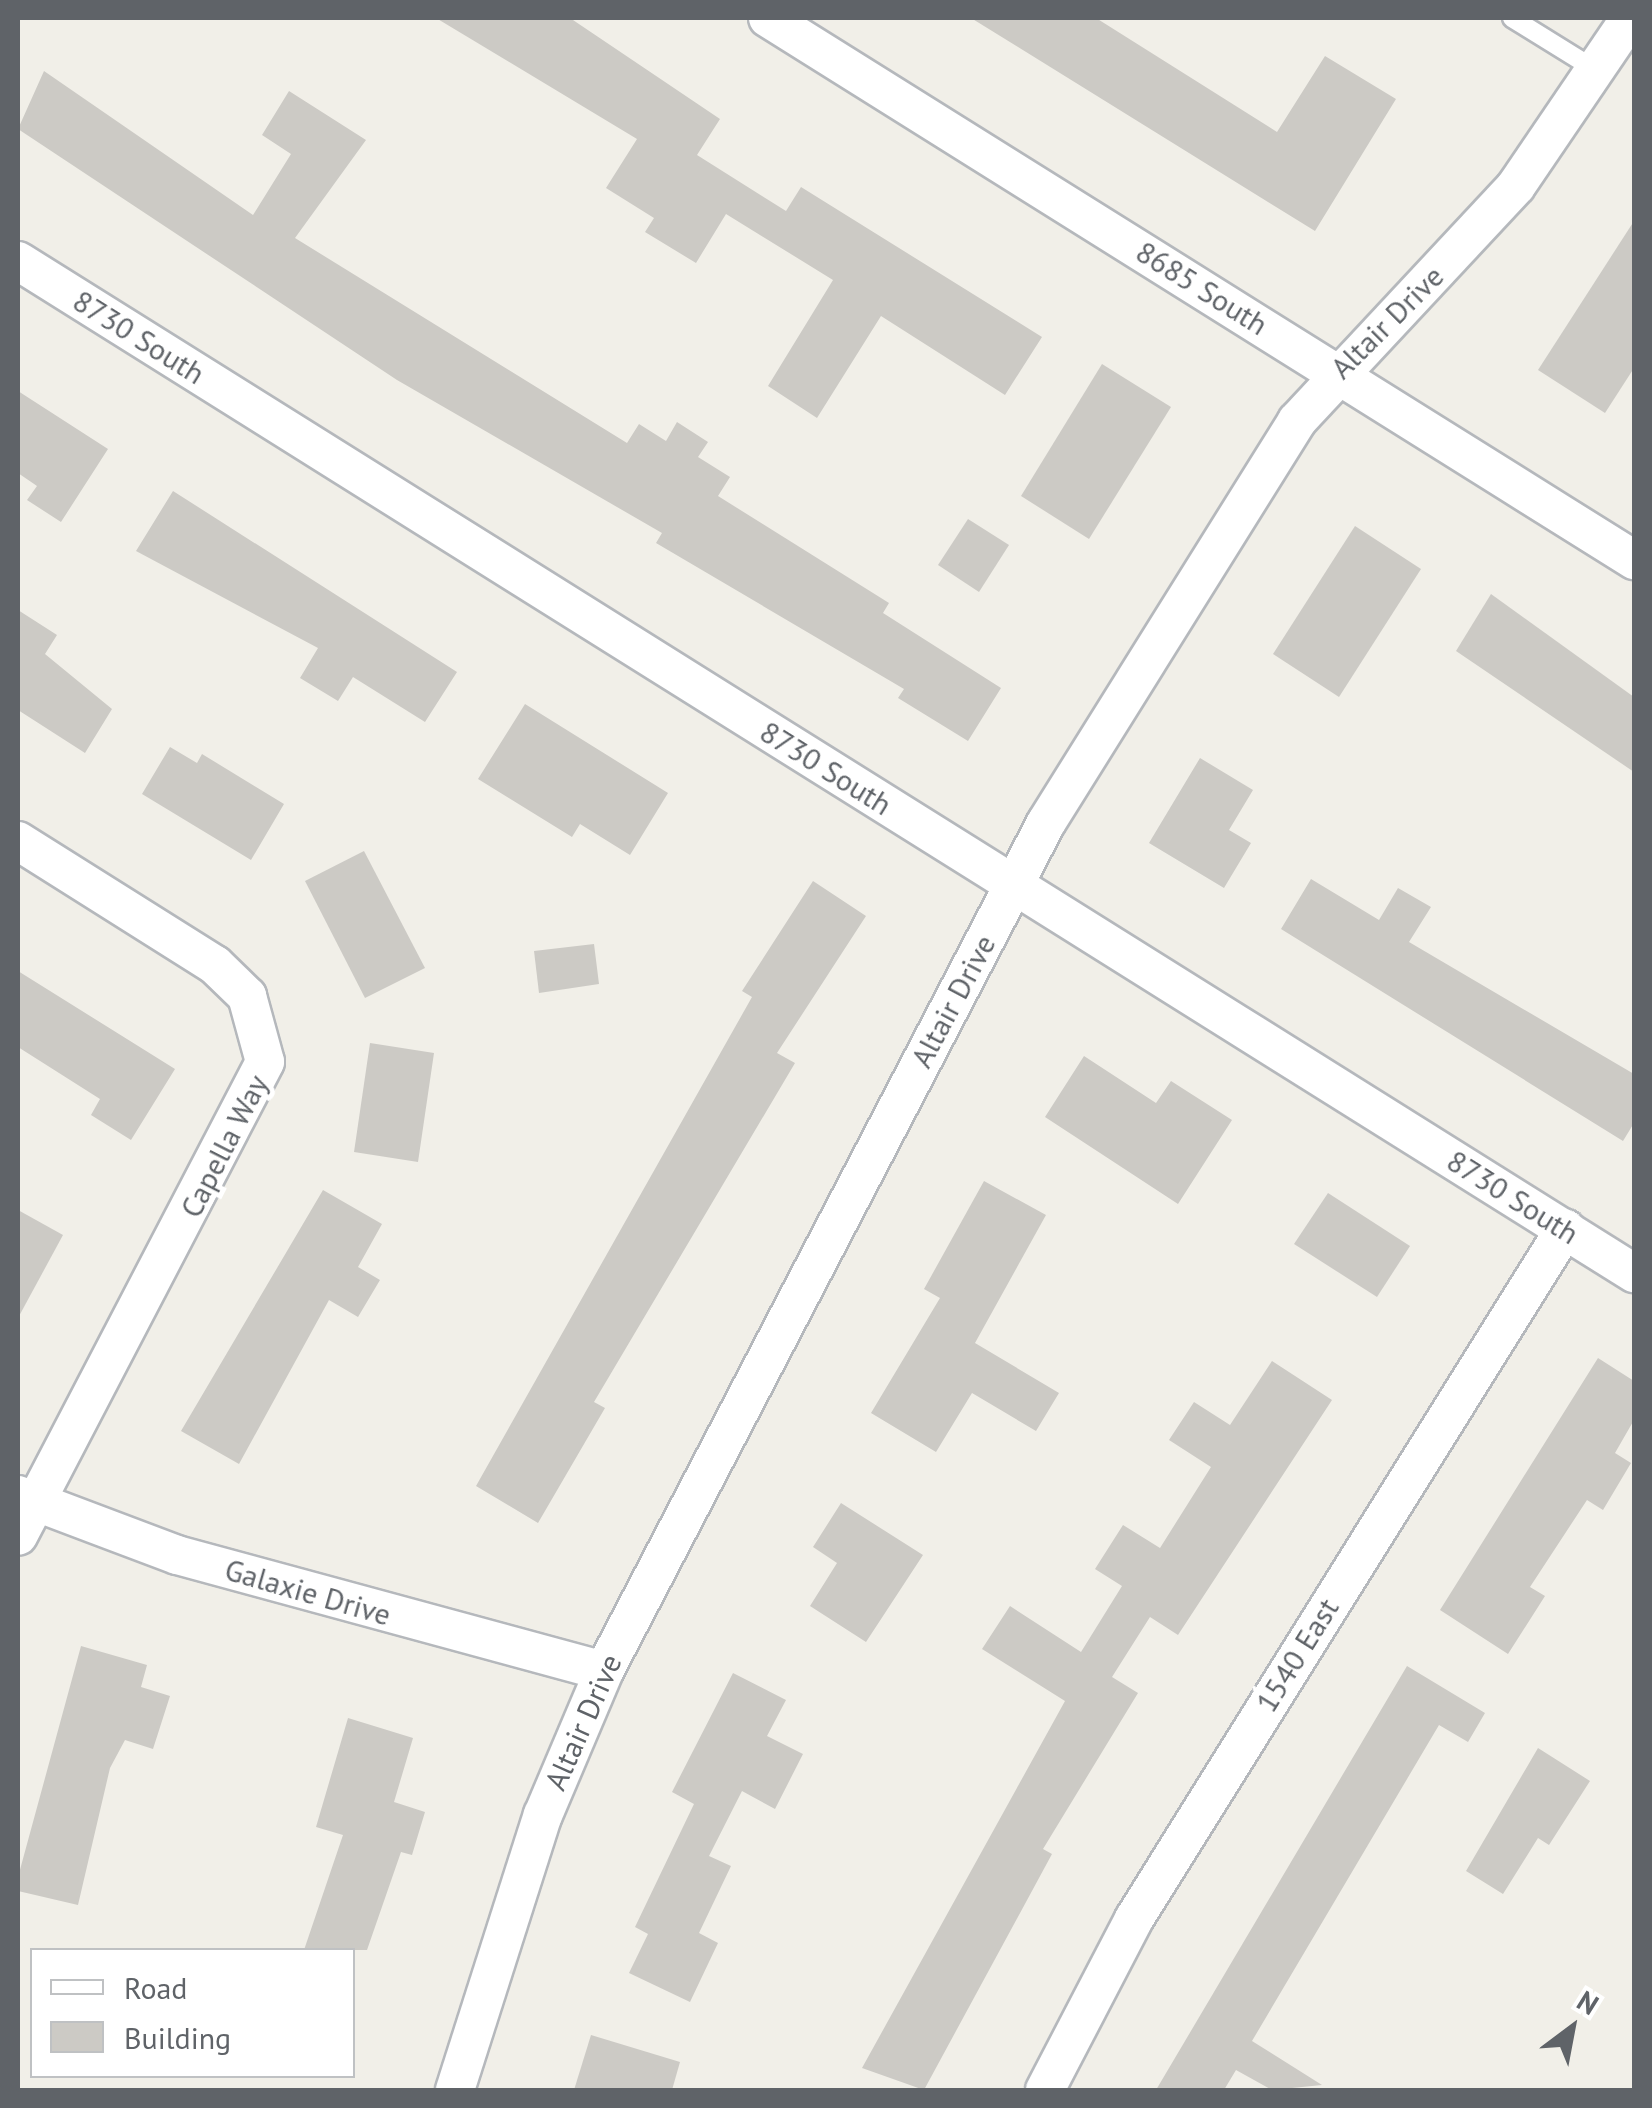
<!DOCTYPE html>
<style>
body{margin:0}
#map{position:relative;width:1652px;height:2108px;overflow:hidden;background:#f1efe8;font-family:"PT Sans",sans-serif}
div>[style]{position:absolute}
.building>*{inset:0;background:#cccac5}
.roads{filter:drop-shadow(2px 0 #b5b8bc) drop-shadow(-2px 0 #b5b8bc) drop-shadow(0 2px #b5b8bc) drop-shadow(0 -2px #b5b8bc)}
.service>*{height:18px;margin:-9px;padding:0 9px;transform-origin:9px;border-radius:9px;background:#fff}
.minor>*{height:38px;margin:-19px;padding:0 19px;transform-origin:19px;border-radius:19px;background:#fff}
span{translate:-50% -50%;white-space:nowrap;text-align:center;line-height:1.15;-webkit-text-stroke:10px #fff;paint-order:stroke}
.street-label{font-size:30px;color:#5f6368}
.frame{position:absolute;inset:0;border:20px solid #5f6368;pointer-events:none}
.legend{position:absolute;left:30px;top:1948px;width:325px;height:130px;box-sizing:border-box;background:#fff;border:2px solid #bfc1c3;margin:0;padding:12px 18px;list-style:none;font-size:30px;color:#5f6368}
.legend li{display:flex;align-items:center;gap:20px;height:50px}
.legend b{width:50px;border:2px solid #bfc1c3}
.north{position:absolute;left:1522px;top:1978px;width:100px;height:100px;-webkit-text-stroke:8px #fff;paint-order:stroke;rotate:32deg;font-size:28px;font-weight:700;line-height:40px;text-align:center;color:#5f6368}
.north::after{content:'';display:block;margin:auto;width:35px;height:45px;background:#5f6368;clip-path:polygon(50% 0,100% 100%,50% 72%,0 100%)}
</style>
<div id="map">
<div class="building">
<i style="clip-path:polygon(436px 18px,570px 18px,720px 119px,697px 155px,786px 211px,801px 187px,1042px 337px,1005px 395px,881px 316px,817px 418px,768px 386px,833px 280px,726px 214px,696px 263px,645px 232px,654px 218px,606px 188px,637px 139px)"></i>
<i style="clip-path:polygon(971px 18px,1096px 18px,1277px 132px,1325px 56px,1396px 99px,1315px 231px)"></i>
<i style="clip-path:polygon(44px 71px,253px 215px,291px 154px,262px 135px,289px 91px,366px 140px,295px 238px,627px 443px,639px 424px,666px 441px,677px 422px,708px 442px,698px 457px,730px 477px,718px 496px,889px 603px,883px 613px,1001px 688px,968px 741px,898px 698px,904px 689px,656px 543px,662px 533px,397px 380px,18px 129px)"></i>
<i style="clip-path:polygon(1634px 221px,1634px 368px,1605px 413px,1538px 370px)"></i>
<i style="clip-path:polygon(1102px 364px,1171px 407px,1089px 539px,1021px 496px)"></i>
<i style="clip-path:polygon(18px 391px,108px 449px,61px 522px,27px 500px,37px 486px,18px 473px)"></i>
<i style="clip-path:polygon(173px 491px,457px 672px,425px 722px,353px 677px,338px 701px,300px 678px,318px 648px,136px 551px)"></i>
<i style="clip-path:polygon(968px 519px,1009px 545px,979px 592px,938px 565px)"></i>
<i style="clip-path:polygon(1355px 526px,1421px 569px,1339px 697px,1273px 654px)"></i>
<i style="clip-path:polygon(1491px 594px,1634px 697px,1634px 772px,1456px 651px)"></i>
<i style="clip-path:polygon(18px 610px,57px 635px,45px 654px,112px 709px,85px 753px,18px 710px)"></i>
<i style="clip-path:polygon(525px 704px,668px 793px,630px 855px,580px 824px,572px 837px,478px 779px)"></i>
<i style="clip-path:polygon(170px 747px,197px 763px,202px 754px,284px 804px,251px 860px,142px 794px)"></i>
<i style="clip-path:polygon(1200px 758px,1253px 790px,1229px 830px,1251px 843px,1224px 888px,1149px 843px)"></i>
<i style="clip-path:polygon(364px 851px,425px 968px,365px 998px,305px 881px)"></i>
<i style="clip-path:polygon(1311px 879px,1379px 920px,1398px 888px,1431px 907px,1409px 942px,1634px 1074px,1634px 1123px,1623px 1141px,1281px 929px)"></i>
<i style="clip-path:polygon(813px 881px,866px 916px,777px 1053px,795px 1063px,594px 1402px,605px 1408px,538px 1523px,476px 1486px,752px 997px,742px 991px)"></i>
<i style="clip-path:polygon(594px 944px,599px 984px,539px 993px,534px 951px)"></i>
<i style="clip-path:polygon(18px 971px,175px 1069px,131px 1140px,91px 1115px,100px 1099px,18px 1047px)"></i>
<i style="clip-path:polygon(370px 1043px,434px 1053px,418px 1162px,354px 1152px)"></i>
<i style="clip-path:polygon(1084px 1056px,1156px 1103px,1171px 1081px,1232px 1120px,1178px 1204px,1045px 1117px)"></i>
<i style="clip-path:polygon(984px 1181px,1046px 1215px,975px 1343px,1059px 1393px,1036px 1431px,972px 1393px,936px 1452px,871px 1413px,940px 1298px,924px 1289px)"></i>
<i style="clip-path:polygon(323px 1190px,382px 1224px,358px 1267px,380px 1280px,358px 1317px,329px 1300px,239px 1464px,181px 1431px)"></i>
<i style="clip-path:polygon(1328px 1193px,1410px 1246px,1377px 1297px,1294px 1244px)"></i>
<i style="clip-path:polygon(18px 1210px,63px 1235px,18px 1318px)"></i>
<i style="clip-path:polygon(1598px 1358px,1634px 1381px,1634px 1420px,1615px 1453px,1631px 1463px,1603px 1510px,1587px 1500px,1530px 1587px,1545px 1596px,1508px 1654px,1440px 1610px)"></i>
<i style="clip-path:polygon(1272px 1361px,1332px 1400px,1178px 1635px,1150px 1617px,1112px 1677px,1138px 1693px,1043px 1849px,1052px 1854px,924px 2090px,862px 2068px,1065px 1701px,982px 1649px,1010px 1606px,1081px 1652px,1122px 1586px,1095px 1569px,1123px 1525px,1160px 1548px,1211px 1467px,1169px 1440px,1194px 1402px,1230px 1425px)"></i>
<i style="clip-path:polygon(841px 1503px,923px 1555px,866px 1642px,810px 1606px,837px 1563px,813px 1547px)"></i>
<i style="clip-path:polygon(81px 1646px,147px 1665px,141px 1687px,170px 1696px,153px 1749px,125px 1740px,110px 1768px,78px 1905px,18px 1891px,18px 1877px)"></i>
<i style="clip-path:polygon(1407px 1666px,1485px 1713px,1468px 1742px,1439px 1725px,1252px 2041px,1322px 2085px,1272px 2090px,1236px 2070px,1224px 2090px,1156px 2090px)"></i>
<i style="clip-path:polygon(733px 1673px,786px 1700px,767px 1736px,803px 1754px,775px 1809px,742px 1791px,709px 1856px,731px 1866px,699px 1933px,718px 1943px,690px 2002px,629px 1973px,648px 1934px,635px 1927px,694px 1804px,672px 1792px)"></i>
<i style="clip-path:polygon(348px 1718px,413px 1738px,394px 1802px,425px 1812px,412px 1855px,401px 1852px,367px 1950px,304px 1950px,343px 1835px,316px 1827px)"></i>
<i style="clip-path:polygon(1538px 1748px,1590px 1781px,1549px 1845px,1538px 1838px,1503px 1894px,1466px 1871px)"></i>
<i style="clip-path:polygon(591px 2035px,680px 2062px,672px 2090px,574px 2090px)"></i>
</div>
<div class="roads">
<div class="service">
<i style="left:1512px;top:18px;width:99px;rotate:31.8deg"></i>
</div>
<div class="minor">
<i style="left:768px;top:18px;width:1022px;rotate:32.04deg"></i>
<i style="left:18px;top:261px;width:1907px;rotate:32.06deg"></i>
<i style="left:18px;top:841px;width:233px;rotate:32.2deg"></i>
<i style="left:215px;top:965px;width:45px;rotate:44.1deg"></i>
<i style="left:247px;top:996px;width:68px;rotate:74.7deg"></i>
<i style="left:265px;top:1062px;width:534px;rotate:117.52deg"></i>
<i style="left:18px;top:1495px;width:170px;rotate:20.7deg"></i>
<i style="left:177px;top:1555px;width:442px;rotate:15.2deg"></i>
<i style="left:455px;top:2090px;width:289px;rotate:-72.3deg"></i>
<i style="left:543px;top:1815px;width:156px;rotate:-67deg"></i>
<i style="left:604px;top:1671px;width:956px;rotate:-62.47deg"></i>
<i style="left:1046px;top:823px;width:474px;rotate:-58deg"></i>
<i style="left:1297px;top:421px;width:321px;rotate:-47deg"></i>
<i style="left:1516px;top:186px;width:203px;rotate:-55.8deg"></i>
<i style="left:1045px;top:2090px;width:193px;rotate:-62.5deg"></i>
<i style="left:1134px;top:1919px;width:814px;rotate:-58.01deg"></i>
</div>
</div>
<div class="street-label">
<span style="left:1202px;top:288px;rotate:32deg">8685 South</span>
<span style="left:1387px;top:322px;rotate:-45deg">Altair Drive</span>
<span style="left:139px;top:337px;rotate:32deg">8730 South</span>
<span style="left:826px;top:768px;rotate:32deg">8730 South</span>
<span style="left:953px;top:1001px;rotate:-62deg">Altair Drive</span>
<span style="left:224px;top:1146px;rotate:-63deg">Capella Way</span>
<span style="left:1513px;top:1197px;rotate:32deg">8730 South</span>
<span style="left:308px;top:1592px;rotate:16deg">Galaxie Drive</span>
<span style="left:1297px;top:1655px;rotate:-58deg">1540 East</span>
<span style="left:583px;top:1722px;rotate:-66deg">Altair Drive</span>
</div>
<div class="frame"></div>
<ul class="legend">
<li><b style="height:12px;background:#fff"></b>Road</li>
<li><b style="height:28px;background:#cccac5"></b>Building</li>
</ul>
<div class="north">N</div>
</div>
